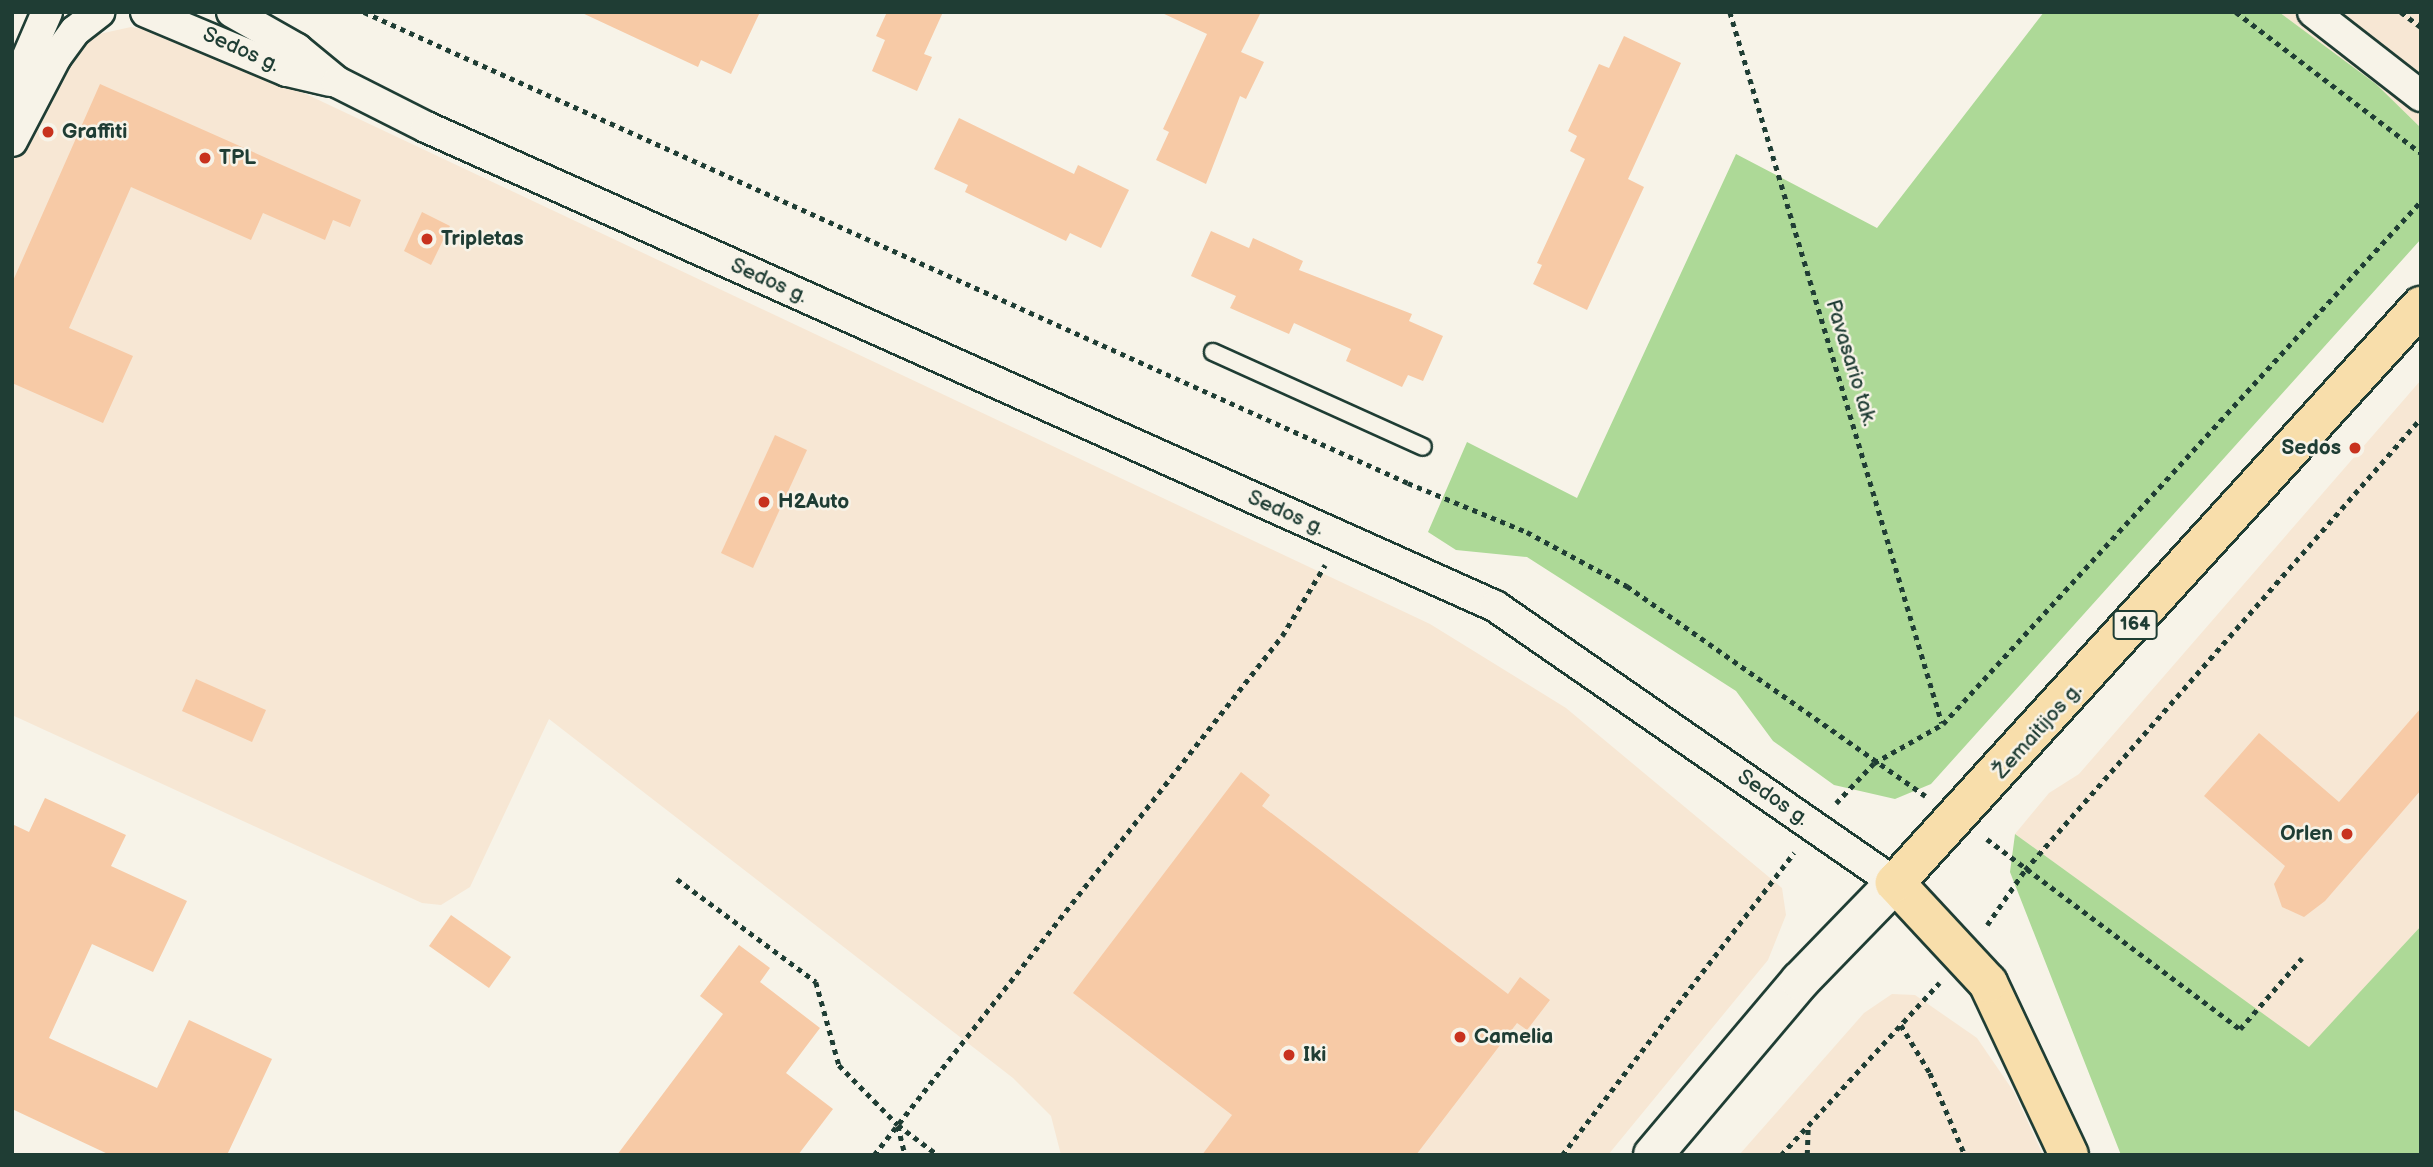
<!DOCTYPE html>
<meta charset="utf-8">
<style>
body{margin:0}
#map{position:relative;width:2433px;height:1167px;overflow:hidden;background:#f7f3e8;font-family:"Balsamiq Sans",sans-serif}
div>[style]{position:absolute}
.built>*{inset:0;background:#f7e7d4}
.green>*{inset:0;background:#add997}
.building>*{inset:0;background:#f7caa6}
.path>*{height:4.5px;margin-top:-2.25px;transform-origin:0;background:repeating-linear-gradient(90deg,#1f3d34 0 5px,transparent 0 10px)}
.roads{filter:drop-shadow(2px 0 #1f3d34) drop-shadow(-2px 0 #1f3d34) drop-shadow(0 2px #1f3d34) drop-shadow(0 -2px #1f3d34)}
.service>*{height:16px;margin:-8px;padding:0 8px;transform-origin:8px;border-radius:8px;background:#f7f3e8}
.minor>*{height:30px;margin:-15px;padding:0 15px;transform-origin:15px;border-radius:15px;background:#f7f3e8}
.secondary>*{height:38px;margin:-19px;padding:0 19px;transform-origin:19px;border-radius:19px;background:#f7f3e8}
.primary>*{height:38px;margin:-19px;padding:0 19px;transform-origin:19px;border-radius:19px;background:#f8deab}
.dots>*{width:19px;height:19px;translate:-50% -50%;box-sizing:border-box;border:4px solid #f7f3e8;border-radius:50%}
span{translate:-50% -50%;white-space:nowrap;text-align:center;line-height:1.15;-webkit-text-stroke:5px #f7f3e8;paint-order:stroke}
.shield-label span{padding:2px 5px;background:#f7f3e8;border:2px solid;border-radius:5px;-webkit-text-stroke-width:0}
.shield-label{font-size:19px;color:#1f3d34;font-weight:700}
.street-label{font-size:21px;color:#1f3d34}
.poi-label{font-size:21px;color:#1f3d34;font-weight:700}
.left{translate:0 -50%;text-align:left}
.right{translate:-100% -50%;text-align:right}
.frame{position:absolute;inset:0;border:14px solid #1f3d34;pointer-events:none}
</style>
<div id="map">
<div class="built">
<i style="clip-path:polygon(2279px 12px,2421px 12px,2421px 128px,2376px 84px)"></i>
<i style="clip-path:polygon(131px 27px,183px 36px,1430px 624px,1566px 708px,1782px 888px,1786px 915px,1768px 960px,1608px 1155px,1061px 1155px,1051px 1116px,1013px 1078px,549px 719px,470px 887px,441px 905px,422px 903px,12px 715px,12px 162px,72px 52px,99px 34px)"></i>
<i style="clip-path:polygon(2421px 380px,2421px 926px,2309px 1048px,2015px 834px,2049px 793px,2079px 774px)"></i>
<i style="clip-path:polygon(1892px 994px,1915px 995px,1977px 1038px,2014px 1092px,2043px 1155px,1739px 1155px,1864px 1013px)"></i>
</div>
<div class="green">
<i style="clip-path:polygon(2044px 12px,2279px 12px,2376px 84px,2421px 128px,2421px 239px,1931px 784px,1895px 799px,1834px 785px,1773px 741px,1736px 691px,1527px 557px,1456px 550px,1428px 532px,1467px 442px,1577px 498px,1736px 154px,1877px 228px)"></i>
<i style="clip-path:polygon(2015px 834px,2309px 1047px,2421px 926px,2421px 1155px,2121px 1155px,2010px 872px)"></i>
</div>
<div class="building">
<i style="clip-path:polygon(580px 12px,760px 12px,731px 74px,701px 60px,698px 67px)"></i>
<i style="clip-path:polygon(887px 12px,943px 12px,924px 54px,932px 57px,917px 91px,872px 71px,885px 40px,876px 36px)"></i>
<i style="clip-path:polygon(1160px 12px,1261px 12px,1241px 52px,1264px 62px,1246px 99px,1240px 96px,1206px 184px,1156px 160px,1169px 132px,1163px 129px,1207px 34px)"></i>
<i style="clip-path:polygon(1624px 36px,1681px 63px,1628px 179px,1644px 187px,1587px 310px,1533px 284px,1542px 265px,1537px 263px,1585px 159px,1570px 151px,1577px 136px,1568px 131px,1599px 64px,1609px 68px)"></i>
<i style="clip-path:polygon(100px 84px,361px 200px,350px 227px,333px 220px,325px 240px,263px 213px,251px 240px,131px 187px,69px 328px,133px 356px,103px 423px,12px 383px,12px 283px)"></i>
<i style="clip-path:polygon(959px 118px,1074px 174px,1078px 165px,1129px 190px,1101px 248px,1070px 233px,1066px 241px,965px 192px,968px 185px,934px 169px)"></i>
<i style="clip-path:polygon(422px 212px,450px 226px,431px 265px,404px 251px)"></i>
<i style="clip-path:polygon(1211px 231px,1249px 248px,1253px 238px,1303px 261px,1299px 270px,1412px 314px,1409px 321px,1443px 336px,1423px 381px,1408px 375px,1402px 387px,1346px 361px,1351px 349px,1294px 323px,1289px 334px,1230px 308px,1236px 296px,1191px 276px)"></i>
<i style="clip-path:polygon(775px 435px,807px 450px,753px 568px,721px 553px)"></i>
<i style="clip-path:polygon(196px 679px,266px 710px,252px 742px,182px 711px)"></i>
<i style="clip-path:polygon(2421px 708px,2421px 790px,2325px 901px,2304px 917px,2282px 907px,2274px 884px,2285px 866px,2204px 796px,2259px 733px,2339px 802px)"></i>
<i style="clip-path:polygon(1241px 772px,1270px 795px,1262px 806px,1508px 994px,1520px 977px,1550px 1000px,1527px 1030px,1517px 1023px,1416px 1155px,1202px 1155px,1232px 1115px,1073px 993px)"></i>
<i style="clip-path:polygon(45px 798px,126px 835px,111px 866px,187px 901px,153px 972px,92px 944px,49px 1038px,157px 1088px,189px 1020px,272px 1059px,227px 1155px,110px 1155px,12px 1109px,12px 824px,29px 832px)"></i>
<i style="clip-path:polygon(451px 915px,511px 957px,489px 988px,429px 946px)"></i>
<i style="clip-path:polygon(739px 945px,770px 968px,760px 982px,820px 1028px,786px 1073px,833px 1109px,798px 1155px,617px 1155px,723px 1014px,700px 996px)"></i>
</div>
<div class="path">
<i style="left:364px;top:12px;width:1145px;rotate:24.28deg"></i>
<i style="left:1408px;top:483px;width:129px;rotate:22.4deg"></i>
<i style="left:1527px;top:532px;width:114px;rotate:28.4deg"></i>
<i style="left:1627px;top:586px;width:365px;rotate:35.1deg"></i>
<i style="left:1730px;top:12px;width:742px;rotate:73.4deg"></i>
<i style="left:2236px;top:12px;width:233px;rotate:37.3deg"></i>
<i style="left:2401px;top:12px;width:25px;rotate:37deg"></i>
<i style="left:1836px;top:803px;width:55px;rotate:-46.5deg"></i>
<i style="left:1874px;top:763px;width:79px;rotate:-29.5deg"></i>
<i style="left:1943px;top:724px;width:709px;rotate:-47.57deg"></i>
<i style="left:1987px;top:839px;width:316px;rotate:36.9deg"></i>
<i style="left:2240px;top:1029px;width:94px;rotate:-48.9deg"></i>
<i style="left:677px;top:879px;width:173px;rotate:36.5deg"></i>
<i style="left:816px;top:982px;width:86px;rotate:74.5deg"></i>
<i style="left:839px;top:1065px;width:84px;rotate:45.5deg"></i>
<i style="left:898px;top:1125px;width:50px;rotate:36.9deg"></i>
<i style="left:1987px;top:925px;width:67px;rotate:-55.4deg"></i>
<i style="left:2025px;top:870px;width:601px;rotate:-48.78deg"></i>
<i style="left:1901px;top:1025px;width:56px;rotate:58.9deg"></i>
<i style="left:1930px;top:1073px;width:89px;rotate:66.9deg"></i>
<i style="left:898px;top:1126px;width:30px;rotate:76deg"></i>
<i style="left:874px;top:1155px;width:660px;rotate:-51.83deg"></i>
<i style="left:1282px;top:636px;width:83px;rotate:-58.8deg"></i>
<i style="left:1562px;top:1155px;width:381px;rotate:-52.5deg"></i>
<i style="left:1781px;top:1155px;width:234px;rotate:-47.4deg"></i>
<i style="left:1807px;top:1155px;width:28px;rotate:-88deg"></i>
</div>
<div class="roads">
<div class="service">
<i style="left:1213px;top:352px;width:230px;rotate:24.3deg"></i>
</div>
<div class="minor">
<i style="left:146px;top:12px;width:153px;rotate:22.7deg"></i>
<i style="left:287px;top:71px;width:44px;rotate:13.1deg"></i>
<i style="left:232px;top:12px;width:75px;rotate:29.6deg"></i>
<i style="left:297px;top:49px;width:52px;rotate:39.5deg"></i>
<i style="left:337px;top:82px;width:100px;rotate:26.8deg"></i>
<i style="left:426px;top:127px;width:1171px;rotate:24.14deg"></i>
<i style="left:1495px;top:606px;width:487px;rotate:34.7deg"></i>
<i style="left:2313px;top:12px;width:137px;rotate:37.9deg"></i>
<i style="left:12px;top:93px;width:88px;rotate:-66.6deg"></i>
<i style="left:12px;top:141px;width:95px;rotate:-62.4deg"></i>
<i style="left:56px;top:57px;width:32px;rotate:-54deg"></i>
<i style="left:75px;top:31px;width:31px;rotate:-38deg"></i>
</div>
<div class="secondary">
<i style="left:1653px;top:1155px;width:228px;rotate:-49.8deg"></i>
<i style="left:1800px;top:981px;width:136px;rotate:-45.9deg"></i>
</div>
<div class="primary">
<i style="left:2069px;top:1155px;width:190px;rotate:-115.2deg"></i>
<i style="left:1988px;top:983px;width:137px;rotate:-132.9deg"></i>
<i style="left:1895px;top:883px;width:781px;rotate:-47.65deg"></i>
</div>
</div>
<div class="dots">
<i style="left:48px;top:132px;background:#c8321e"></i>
<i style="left:205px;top:158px;background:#c8321e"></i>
<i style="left:427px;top:239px;background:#c8321e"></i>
<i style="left:2355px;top:448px;background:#c8321e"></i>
<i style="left:764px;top:502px;background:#c8321e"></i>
<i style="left:2347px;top:834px;background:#c8321e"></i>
<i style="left:1460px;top:1037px;background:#c8321e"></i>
<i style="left:1289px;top:1055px;background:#c8321e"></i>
</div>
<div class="shield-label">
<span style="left:2135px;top:625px">164</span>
</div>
<div class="street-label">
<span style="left:241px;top:50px;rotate:24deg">Sedos g.</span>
<span style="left:769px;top:281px;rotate:24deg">Sedos g.</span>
<span style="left:1851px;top:363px;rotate:73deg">Pavasario tak.</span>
<span style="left:1286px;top:513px;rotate:24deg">Sedos g.</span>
<span style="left:2038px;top:731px;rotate:-48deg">Žemaitijos g.</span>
<span style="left:1773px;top:798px;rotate:35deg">Sedos g.</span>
</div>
<div class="poi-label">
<span class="left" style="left:62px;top:132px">Graffiti</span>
<span class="left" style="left:219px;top:158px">TPL</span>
<span class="left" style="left:441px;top:239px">Tripletas</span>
<span class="right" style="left:2341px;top:448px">Sedos</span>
<span class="left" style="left:778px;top:502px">H2Auto</span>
<span class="right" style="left:2333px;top:834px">Orlen</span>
<span class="left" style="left:1474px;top:1037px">Camelia</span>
<span class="left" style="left:1303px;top:1055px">Iki</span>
</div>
<div class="frame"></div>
</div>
